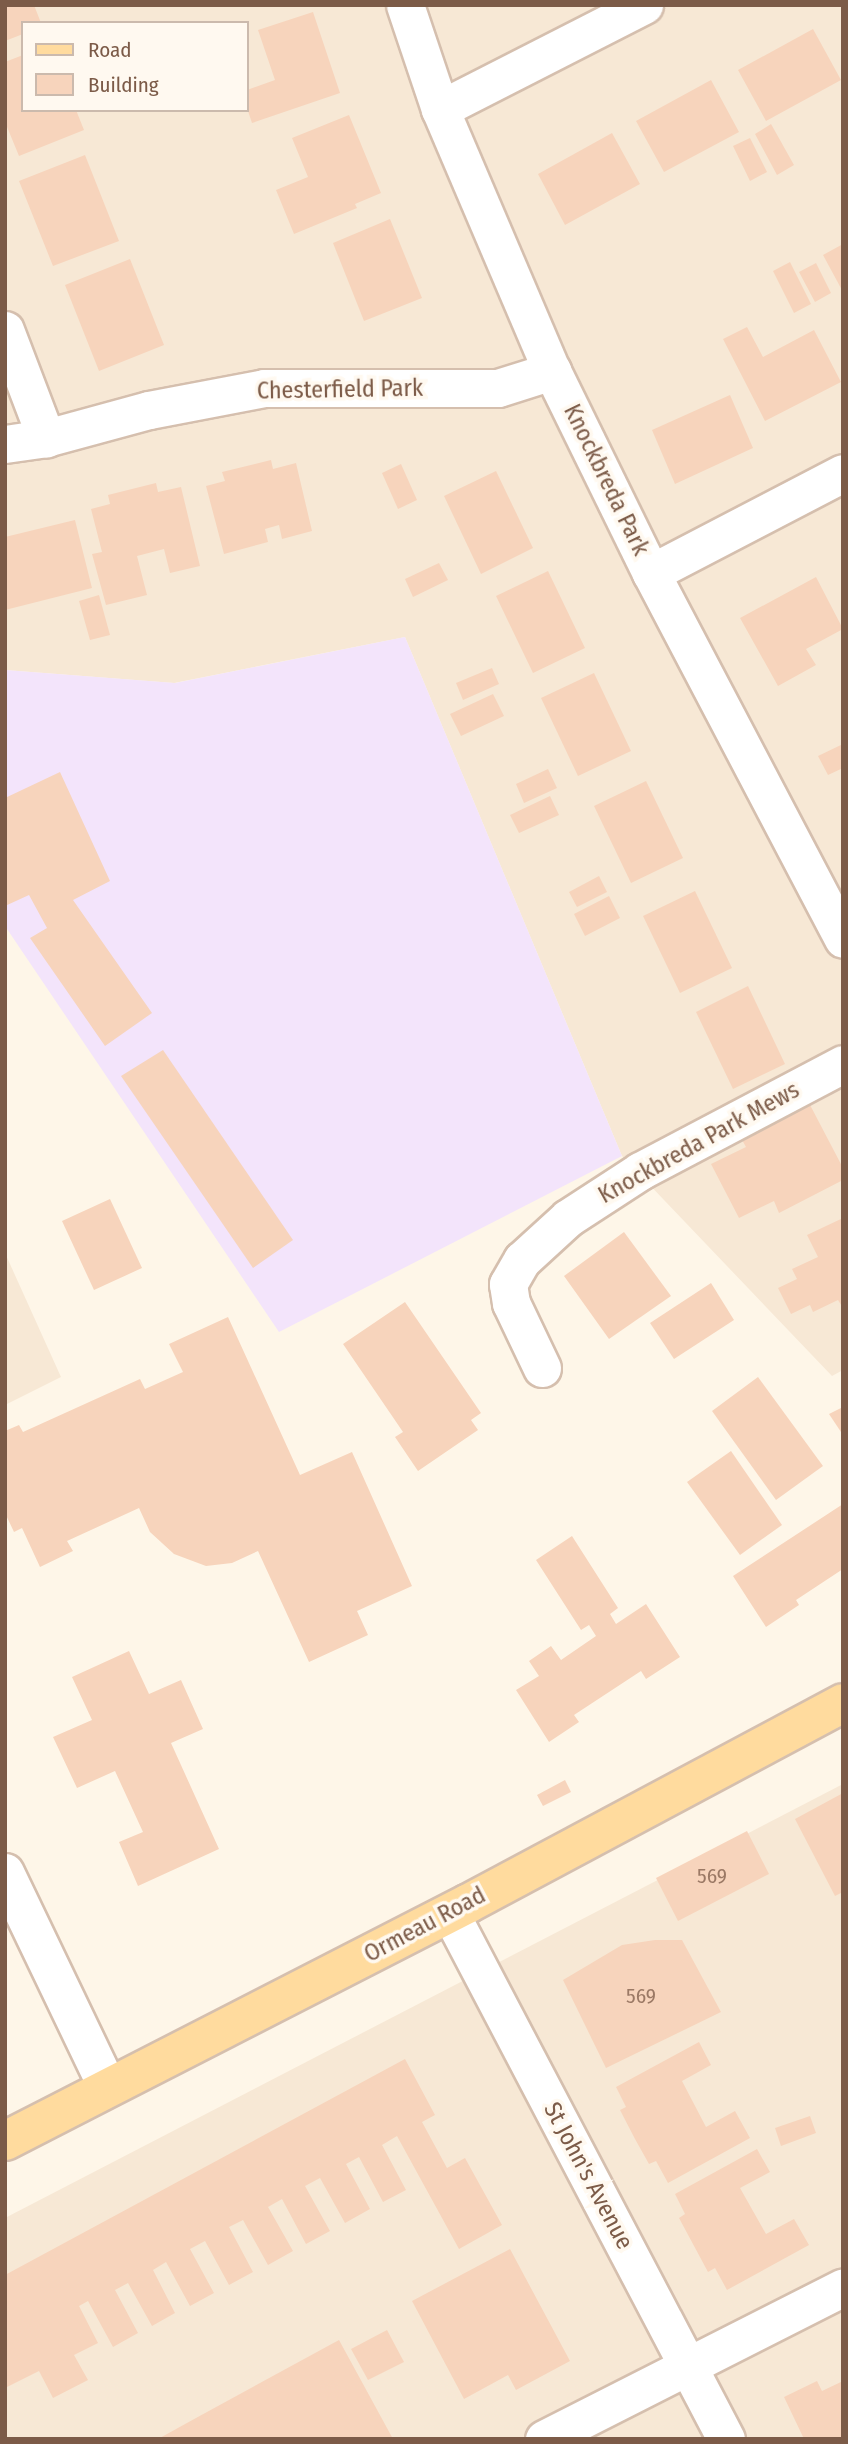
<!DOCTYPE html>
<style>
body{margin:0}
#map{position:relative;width:848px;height:2444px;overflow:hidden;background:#fef6e8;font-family:"Fira Sans Condensed",sans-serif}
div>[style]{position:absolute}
.residential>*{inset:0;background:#f7e8d5}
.education>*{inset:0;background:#f3e4fb}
.building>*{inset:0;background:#f7d4bc}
.roads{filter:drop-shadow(2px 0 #d5bfae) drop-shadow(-2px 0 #d5bfae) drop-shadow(0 2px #d5bfae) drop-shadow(0 -2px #d5bfae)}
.minor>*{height:37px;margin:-18.5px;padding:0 18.5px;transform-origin:18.5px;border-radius:18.5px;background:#fff}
.tertiary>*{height:38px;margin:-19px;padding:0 19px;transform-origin:19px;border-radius:19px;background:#fff}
.primary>*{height:38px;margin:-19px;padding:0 19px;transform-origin:19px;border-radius:19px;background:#ffdb9e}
span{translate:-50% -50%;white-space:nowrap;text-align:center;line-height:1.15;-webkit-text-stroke:7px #fff9f0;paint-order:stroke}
.number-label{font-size:21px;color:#9b7965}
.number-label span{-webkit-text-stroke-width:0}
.street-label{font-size:24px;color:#7c5b48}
.frame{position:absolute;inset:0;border:7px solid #7c5b48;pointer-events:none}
.legend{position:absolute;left:21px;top:21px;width:228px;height:91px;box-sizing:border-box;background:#fff9f0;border:2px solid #cbbaad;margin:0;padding:9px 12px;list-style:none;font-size:21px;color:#7c5b48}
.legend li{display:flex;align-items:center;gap:14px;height:35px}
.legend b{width:35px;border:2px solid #cbbaad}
</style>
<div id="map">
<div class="residential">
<i style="clip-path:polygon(evenodd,5px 5px,843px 5px,843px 1370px,832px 1376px,622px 1156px,405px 637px,174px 683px,5px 670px,5px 5px,23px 23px,247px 23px,247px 110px,23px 110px,23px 23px)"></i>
<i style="clip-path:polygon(5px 1253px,61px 1377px,5px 1405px)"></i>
<i style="clip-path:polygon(843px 1784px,843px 2439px,5px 2439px,5px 2218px)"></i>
</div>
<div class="education">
<i style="clip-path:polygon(405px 637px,622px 1156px,279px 1332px,5px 926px,5px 670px,175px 683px)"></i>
</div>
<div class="building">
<i style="clip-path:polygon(5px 5px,34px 5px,41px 23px,23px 23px,23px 34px,5px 41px)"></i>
<i style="clip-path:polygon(313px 12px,340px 93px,252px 123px,247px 108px,247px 90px,275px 80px,258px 30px)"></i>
<i style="clip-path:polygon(813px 29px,841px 80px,766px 121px,738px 70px)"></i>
<i style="clip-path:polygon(23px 55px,23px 110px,76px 110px,84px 130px,19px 156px,5px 122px,5px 62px)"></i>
<i style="clip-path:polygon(711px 80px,739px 132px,664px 172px,636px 121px)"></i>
<i style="clip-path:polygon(349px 115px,381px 193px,355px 204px,357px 208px,294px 234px,276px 190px,308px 177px,292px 138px)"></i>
<i style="clip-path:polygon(771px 124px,794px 165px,777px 175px,755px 134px)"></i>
<i style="clip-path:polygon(612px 133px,640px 184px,565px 225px,538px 174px)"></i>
<i style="clip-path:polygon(750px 138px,767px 172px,750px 181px,733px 146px)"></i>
<i style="clip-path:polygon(85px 155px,119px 241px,53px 266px,19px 181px)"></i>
<i style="clip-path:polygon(390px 219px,422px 298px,364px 321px,333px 243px)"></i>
<i style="clip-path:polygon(843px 244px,843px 292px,823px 255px)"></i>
<i style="clip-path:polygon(130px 259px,164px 345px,99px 371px,65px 285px)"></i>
<i style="clip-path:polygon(790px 262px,811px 304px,794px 313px,773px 271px)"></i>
<i style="clip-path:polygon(816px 263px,831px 293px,815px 302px,799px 272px)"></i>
<i style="clip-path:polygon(747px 327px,763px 357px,814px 330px,841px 382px,765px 421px,723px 339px)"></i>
<i style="clip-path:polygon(730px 395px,753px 448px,675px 484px,652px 430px)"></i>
<i style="clip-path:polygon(271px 460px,273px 469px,296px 463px,312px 531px,282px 539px,279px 525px,265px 529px,268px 542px,224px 554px,206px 486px,225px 481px,222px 472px)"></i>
<i style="clip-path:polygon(401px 464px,417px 500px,398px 509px,382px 473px)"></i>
<i style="clip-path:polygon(496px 471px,533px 548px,481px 574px,444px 496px)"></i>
<i style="clip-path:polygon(156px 483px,158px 492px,181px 487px,200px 566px,170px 573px,164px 549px,137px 556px,147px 595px,106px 605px,92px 554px,102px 552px,91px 509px,110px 504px,108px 495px)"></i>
<i style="clip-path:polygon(75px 520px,92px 588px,5px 610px,5px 537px)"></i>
<i style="clip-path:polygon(439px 563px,448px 580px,413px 597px,405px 579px)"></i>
<i style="clip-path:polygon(548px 571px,585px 648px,533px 673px,496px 596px)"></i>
<i style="clip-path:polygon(816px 577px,843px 629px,806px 649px,816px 665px,778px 686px,740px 618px)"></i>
<i style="clip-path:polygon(99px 595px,110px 635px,90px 640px,79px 601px)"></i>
<i style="clip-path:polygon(492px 668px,499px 684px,463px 700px,456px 683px)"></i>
<i style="clip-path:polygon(594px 673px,631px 751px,578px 776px,541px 698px)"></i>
<i style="clip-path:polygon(493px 694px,504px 716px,461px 736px,450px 714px)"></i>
<i style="clip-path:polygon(843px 744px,843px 768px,828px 775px,818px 756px)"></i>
<i style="clip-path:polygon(548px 769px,557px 788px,524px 803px,516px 784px)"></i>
<i style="clip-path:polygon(60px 772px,110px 881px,73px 900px,152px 1013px,105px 1046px,30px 938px,47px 928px,29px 895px,5px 906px,5px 798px)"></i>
<i style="clip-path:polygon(646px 781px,683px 858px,631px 883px,594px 806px)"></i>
<i style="clip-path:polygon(550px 796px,559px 815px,519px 833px,510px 815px)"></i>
<i style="clip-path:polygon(599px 876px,607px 892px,577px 907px,569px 892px)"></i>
<i style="clip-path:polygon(695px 891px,732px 968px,680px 993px,643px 916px)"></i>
<i style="clip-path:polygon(609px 896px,620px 918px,585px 936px,574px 914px)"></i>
<i style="clip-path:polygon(748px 986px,785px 1064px,733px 1089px,696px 1012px)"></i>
<i style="clip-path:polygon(163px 1050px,293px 1240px,253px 1268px,121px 1076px)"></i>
<i style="clip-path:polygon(809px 1103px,843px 1168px,843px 1180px,779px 1213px,774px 1201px,739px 1218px,711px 1164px,746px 1147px,741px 1138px)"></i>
<i style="clip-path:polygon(110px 1199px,142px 1268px,94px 1290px,62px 1221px)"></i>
<i style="clip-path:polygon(843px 1218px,843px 1308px,838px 1300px,813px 1312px,810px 1305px,791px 1314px,778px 1288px,797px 1279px,792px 1269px,818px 1257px,807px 1235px)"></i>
<i style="clip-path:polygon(624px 1232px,671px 1296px,609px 1339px,564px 1276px)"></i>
<i style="clip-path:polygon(711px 1283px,734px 1320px,674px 1359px,650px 1323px)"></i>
<i style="clip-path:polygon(405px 1302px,481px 1413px,471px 1420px,478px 1430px,418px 1471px,395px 1437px,403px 1432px,343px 1344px)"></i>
<i style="clip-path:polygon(228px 1317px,300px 1475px,352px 1452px,412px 1586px,357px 1611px,368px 1635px,309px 1662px,258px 1551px,232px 1563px,206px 1566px,174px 1554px,150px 1532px,139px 1508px,67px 1541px,73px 1551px,40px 1567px,22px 1528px,14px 1532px,5px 1513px,5px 1431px,19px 1425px,23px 1432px,140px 1379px,145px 1389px,183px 1372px,169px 1344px)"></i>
<i style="clip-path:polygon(758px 1377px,823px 1466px,776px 1500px,712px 1411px)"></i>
<i style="clip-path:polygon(843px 1407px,843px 1435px,829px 1414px)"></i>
<i style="clip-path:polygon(731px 1451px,782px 1525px,740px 1555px,687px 1482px)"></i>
<i style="clip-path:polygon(843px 1504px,843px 1569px,796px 1600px,799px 1605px,766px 1627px,733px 1576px)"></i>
<i style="clip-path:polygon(572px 1536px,618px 1608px,610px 1614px,616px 1624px,646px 1604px,680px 1657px,646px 1679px,641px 1671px,574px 1715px,579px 1722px,549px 1742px,516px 1690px,539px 1676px,529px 1661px,551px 1646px,561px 1660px,596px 1636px,589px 1625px,581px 1630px,536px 1560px)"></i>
<i style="clip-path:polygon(129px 1651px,149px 1694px,181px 1680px,203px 1729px,171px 1743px,219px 1849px,138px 1886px,119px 1842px,143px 1832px,115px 1771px,77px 1788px,53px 1737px,92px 1720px,72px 1677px)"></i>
<i style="clip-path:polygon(565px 1780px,571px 1792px,543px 1806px,537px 1795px)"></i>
<i style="clip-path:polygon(843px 1793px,843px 1892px,835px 1896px,795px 1819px)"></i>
<i style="clip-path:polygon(747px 1831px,769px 1874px,678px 1921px,656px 1878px)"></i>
<i style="clip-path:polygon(655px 1940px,682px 1940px,721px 2012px,606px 2068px,563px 1980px,622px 1945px)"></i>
<i style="clip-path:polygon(699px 2042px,711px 2065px,682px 2081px,706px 2127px,735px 2111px,750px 2138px,668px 2183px,656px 2161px,649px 2164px,635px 2139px,620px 2110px,626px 2107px,616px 2087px)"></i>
<i style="clip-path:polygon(405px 2059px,435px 2115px,422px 2122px,447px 2168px,465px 2158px,502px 2225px,459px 2249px,397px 2136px,382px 2145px,406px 2190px,383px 2202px,359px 2157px,346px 2164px,370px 2209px,345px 2223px,320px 2178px,305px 2186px,330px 2231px,306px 2244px,282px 2199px,268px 2207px,293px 2251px,268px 2265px,243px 2220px,229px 2227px,253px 2272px,229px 2285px,205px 2241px,190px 2249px,214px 2293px,190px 2306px,166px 2262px,153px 2270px,175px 2313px,152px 2326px,128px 2283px,115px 2290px,138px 2333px,113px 2347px,88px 2301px,79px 2306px,98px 2343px,74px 2355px,88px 2380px,53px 2398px,39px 2371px,5px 2388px,5px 2275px)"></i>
<i style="clip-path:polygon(810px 2116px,816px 2133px,781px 2146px,775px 2128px)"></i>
<i style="clip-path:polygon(757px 2149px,770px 2172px,740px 2188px,766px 2234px,794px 2219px,809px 2245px,727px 2290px,715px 2268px,708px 2272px,679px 2218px,685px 2214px,675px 2194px)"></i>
<i style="clip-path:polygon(510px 2249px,570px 2361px,516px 2390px,508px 2375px,464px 2399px,412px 2301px)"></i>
<i style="clip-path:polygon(387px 2330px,404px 2362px,368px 2380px,351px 2349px)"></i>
<i style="clip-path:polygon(339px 2340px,393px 2439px,158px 2439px,196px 2418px)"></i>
<i style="clip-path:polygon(817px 2381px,822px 2391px,843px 2381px,843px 2439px,804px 2439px,784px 2397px)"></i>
</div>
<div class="roads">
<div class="minor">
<i style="left:405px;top:5px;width:110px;rotate:71.4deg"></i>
<i style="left:440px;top:109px;width:285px;rotate:66.9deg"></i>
<i style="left:552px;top:371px;width:225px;rotate:63.9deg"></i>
<i style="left:651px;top:573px;width:413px;rotate:62.3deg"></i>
<i style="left:440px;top:109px;width:229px;rotate:-27deg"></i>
<i style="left:5px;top:330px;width:116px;rotate:69.2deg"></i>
<i style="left:5px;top:444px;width:41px;rotate:-8.3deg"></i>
<i style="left:46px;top:438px;width:107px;rotate:-15.2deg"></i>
<i style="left:149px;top:410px;width:117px;rotate:-10.8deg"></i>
<i style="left:264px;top:388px;width:234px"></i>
<i style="left:498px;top:388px;width:57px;rotate:-17.5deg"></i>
<i style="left:651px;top:573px;width:216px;rotate:-27.5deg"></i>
<i style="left:542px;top:1368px;width:72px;rotate:-115.5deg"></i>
<i style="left:511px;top:1303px;width:19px;rotate:-99deg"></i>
<i style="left:508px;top:1284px;width:28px;rotate:-60deg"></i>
<i style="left:522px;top:1260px;width:62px;rotate:-42.4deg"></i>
<i style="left:568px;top:1218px;width:86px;rotate:-33.1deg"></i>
<i style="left:640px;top:1171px;width:229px;rotate:-27.8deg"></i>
<i style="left:450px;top:1913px;width:594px;rotate:62.31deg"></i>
<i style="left:544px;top:2439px;width:335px;rotate:-26.9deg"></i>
</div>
<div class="tertiary">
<i style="left:5px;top:1873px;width:238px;rotate:64.4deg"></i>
</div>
<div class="primary">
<i style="left:5px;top:2141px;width:521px;rotate:-27.15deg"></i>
<i style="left:469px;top:1903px;width:424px;rotate:-28.1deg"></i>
</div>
</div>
<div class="number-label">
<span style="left:712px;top:1876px">569</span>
<span style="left:641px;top:1996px">569</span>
</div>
<div class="street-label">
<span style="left:340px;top:390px;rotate:-1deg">Chesterfield Park</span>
<span style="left:606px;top:480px;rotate:64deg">Knockbreda Park</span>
<span style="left:699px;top:1143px;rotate:-29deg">Knockbreda Park Mews</span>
<span style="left:425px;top:1925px;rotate:-28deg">Ormeau Road</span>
<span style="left:588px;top:2176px;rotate:62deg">St John's Avenue</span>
</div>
<div class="frame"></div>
<ul class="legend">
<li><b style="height:9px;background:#ffdb9e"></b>Road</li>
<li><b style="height:19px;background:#f7d4bc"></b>Building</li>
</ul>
</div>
